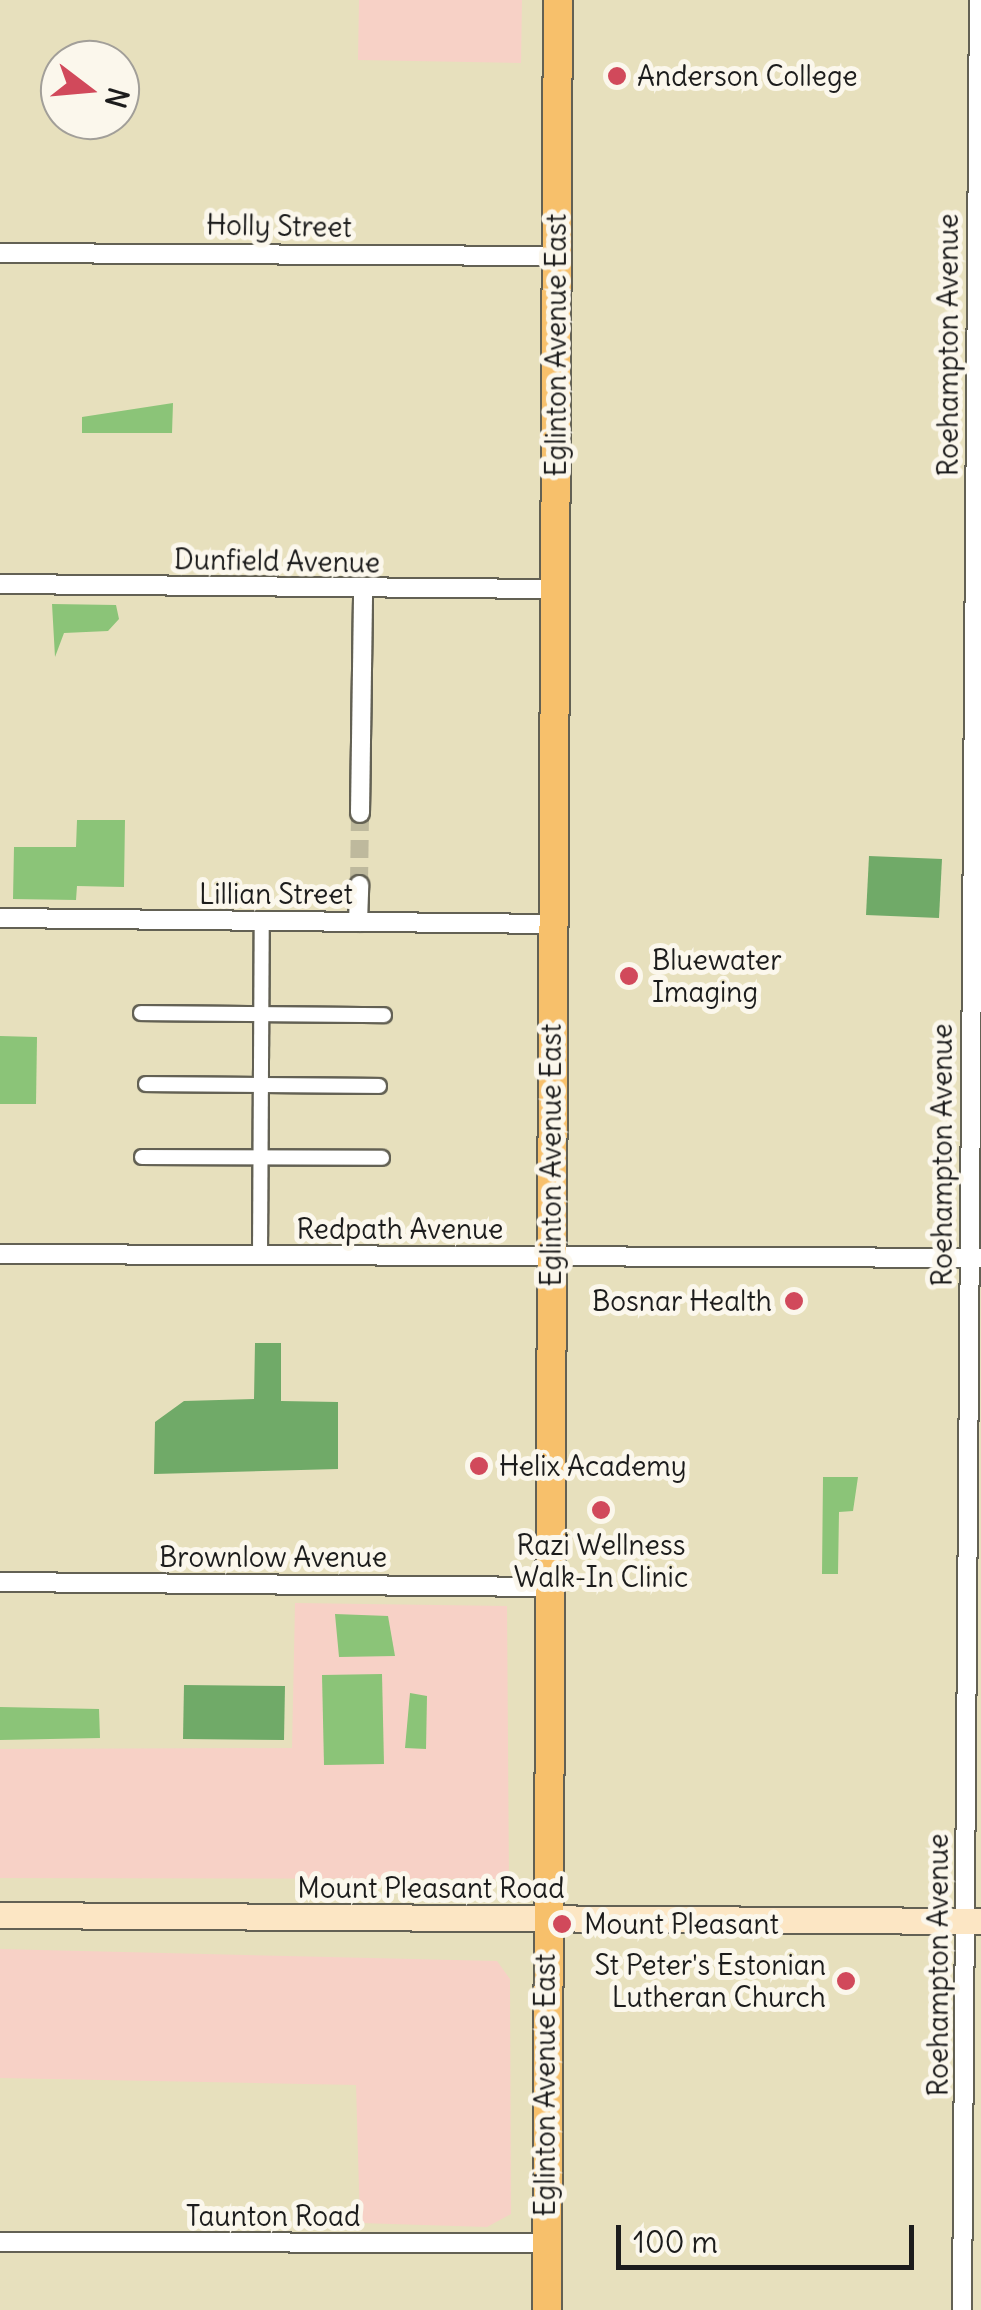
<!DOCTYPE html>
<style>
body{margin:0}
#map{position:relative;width:981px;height:2310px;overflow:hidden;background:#e7e0bd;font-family:Delius,sans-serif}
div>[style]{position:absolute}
.built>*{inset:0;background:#f7d1c6}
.green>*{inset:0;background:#8bc478}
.forest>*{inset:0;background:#70aa68}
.minor-tunnel>*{height:18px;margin-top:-9px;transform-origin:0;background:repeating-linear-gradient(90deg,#beb99d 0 18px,transparent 0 27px)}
.roads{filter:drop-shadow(2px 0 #636154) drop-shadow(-2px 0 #636154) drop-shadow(0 2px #636154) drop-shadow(0 -2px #636154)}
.pedestrian>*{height:14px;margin:-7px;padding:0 7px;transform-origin:7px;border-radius:7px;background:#fff}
.minor>*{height:18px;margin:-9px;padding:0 9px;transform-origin:9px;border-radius:9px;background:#fff}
.secondary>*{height:25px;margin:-12.5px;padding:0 12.5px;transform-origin:12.5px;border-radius:12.5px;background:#fce6c4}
.primary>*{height:28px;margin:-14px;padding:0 14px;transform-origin:14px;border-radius:14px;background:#f7c06b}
.dots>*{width:28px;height:28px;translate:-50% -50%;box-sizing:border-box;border:5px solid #fbf7ec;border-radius:50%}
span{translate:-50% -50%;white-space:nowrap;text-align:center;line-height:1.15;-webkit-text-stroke:10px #fbf7ec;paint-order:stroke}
.poi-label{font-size:28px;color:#1c1c1c}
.left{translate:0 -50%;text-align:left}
.right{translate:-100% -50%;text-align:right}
.street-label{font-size:28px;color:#1c1c1c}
.north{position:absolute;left:40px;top:40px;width:100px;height:100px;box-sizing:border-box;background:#fbf7ec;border:2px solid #a29f99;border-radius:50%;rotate:106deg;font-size:28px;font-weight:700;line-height:40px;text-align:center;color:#1c1c1c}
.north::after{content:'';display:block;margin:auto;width:35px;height:45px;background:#d1495b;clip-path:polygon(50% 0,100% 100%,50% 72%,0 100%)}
.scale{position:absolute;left:616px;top:2225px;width:298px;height:45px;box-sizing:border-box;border:5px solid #1c1c1c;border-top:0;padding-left:12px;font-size:30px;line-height:35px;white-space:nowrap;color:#1c1c1c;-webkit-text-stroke:8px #fbf7ec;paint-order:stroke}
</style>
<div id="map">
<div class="built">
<i style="clip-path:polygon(359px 0,522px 0,521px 63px,358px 60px)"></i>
<i style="clip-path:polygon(295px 1603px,507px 1606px,509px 1879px,0 1878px,0 1749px,292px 1748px)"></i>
<i style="clip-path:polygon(0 1949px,497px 1961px,510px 1979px,511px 2214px,487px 2227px,360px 2223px,356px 2085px,0 2078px)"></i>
</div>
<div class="green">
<i style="clip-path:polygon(173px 403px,172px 433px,82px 433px,82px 417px)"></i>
<i style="clip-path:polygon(52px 604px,116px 605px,119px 619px,108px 631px,64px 633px,55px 657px)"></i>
<i style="clip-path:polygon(77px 820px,125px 820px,124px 887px,77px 886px,76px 900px,13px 899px,14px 847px,76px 847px)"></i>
<i style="clip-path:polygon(0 1036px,37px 1037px,36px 1104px,0 1104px)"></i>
<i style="clip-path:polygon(823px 1477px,858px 1477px,853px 1511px,839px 1512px,838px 1574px,822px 1574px)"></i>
<i style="clip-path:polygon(335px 1614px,388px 1616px,395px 1656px,339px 1657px)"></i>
<i style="clip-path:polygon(382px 1674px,384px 1764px,324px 1765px,322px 1675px)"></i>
<i style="clip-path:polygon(410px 1693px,427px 1696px,426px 1749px,405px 1748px)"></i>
<i style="clip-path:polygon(0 1707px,99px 1709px,100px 1738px,0 1740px)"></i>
</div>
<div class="forest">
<i style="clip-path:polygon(869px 856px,942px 859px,939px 918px,866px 915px)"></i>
<i style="clip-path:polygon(255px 1343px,281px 1343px,281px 1401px,338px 1402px,338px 1469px,154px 1474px,155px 1422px,184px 1401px,254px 1399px)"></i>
<i style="clip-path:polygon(184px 1685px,285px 1686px,284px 1740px,183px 1739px)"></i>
</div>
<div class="minor-tunnel">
<i style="left:359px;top:885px;width:72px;rotate:-89.2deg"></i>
</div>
<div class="roads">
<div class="pedestrian">
<i style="left:141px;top:1013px;width:243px;rotate:0.5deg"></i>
<i style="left:146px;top:1084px;width:233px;rotate:0.5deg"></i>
<i style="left:142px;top:1157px;width:240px;rotate:0.2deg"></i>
<i style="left:260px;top:1257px;width:336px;rotate:-89.7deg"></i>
</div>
<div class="minor">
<i style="left:0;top:253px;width:557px;rotate:0.31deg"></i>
<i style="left:0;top:584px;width:554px;rotate:0.52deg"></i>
<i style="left:360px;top:813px;width:223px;rotate:-89.2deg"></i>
<i style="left:0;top:918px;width:552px;rotate:0.62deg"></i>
<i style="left:358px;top:922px;width:37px;rotate:-88deg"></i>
<i style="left:0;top:1254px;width:981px;rotate:0.23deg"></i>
<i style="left:0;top:1582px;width:546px;rotate:0.52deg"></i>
<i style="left:0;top:2242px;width:546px;rotate:0.1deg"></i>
<i style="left:962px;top:2310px;width:2310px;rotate:-89.58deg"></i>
</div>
<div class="secondary">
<i style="left:0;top:1915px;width:981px;rotate:0.35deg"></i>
</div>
<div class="primary">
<i style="left:547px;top:2310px;width:2310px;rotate:-89.73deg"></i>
</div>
</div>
<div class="dots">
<i style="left:617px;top:76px;background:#d1495b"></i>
<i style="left:629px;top:976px;background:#d1495b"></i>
<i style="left:794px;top:1301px;background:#d1495b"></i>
<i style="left:479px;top:1466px;background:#d1495b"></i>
<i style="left:601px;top:1510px;background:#d1495b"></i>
<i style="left:562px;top:1924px;background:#d1495b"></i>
<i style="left:846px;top:1981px;background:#d1495b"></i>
</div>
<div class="poi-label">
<span class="left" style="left:637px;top:76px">Anderson College</span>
<span class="left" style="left:652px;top:976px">Bluewater<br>Imaging</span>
<span class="right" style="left:772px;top:1301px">Bosnar Health</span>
<span class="left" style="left:499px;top:1466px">Helix Academy</span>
<span style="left:601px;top:1561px">Razi Wellness<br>Walk-In Clinic</span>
<span class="left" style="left:584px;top:1924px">Mount Pleasant</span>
<span class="right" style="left:826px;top:1981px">St Peter's Estonian<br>Lutheran Church</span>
</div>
<div class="street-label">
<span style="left:279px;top:226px;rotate:1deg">Holly Street</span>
<span style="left:556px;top:345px;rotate:-90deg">Eglinton Avenue East</span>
<span style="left:948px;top:345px;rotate:-90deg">Roehampton Avenue</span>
<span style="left:277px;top:561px;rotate:1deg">Dunfield Avenue</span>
<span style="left:276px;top:894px">Lillian Street</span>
<span style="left:551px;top:1155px;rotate:-90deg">Eglinton Avenue East</span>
<span style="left:942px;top:1155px;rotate:-90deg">Roehampton Avenue</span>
<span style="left:400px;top:1229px">Redpath Avenue</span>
<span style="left:273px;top:1557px">Brownlow Avenue</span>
<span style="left:431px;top:1888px">Mount Pleasant Road</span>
<span style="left:938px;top:1965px;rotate:-90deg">Roehampton Avenue</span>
<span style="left:545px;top:2085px;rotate:-90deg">Eglinton Avenue East</span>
<span style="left:273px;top:2216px">Taunton Road</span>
</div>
<div class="north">N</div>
<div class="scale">100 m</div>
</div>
